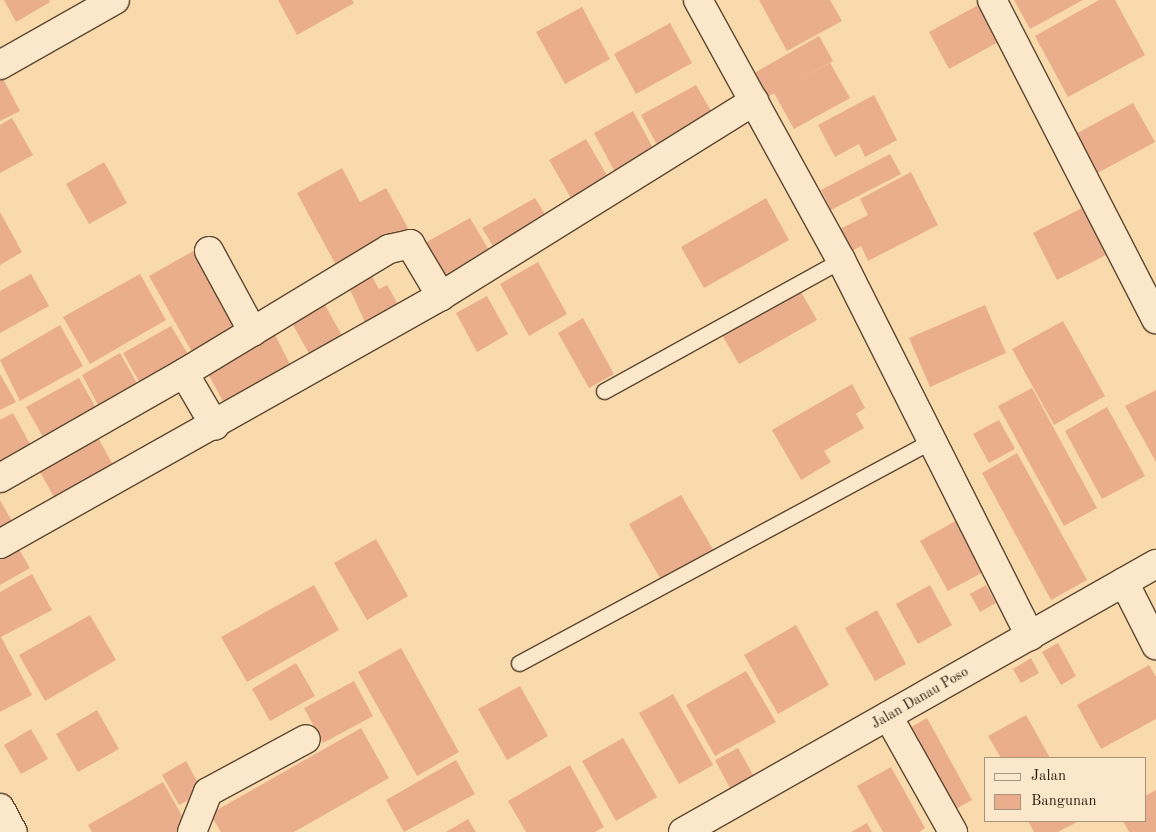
<!DOCTYPE html>
<style>
body{margin:0}
#map{position:relative;width:1156px;height:832px;overflow:hidden;background:#f9daad;font-family:"Old Standard TT",serif}
div>[style]{position:absolute}
.building>*{inset:0;background:#eaae8c}
.roads{filter:drop-shadow(1px 0 #5c4831) drop-shadow(-1px 0 #5c4831) drop-shadow(0 1px #5c4831) drop-shadow(0 -1px #5c4831)}
.lane>*{height:15px;margin:-7.5px;padding:0 7.5px;transform-origin:7.5px;border-radius:7.5px;background:#fbe7ca}
.street>*{height:28px;margin:-14px;padding:0 14px;transform-origin:14px;border-radius:14px;background:#fbe7ca}
.secondary>*{height:28px;margin:-14px;padding:0 14px;transform-origin:14px;border-radius:14px;background:#fbe7ca}
span{translate:-50% -50%;white-space:nowrap;text-align:center;line-height:1.15;-webkit-text-stroke:4.5px #fbe7ca;paint-order:stroke}
.street-label{font-size:14px;color:#281708}
.legend{position:absolute;left:984px;top:757px;width:162px;height:65px;box-sizing:border-box;background:#fbe7ca;border:1px solid #a7947c;margin:0;padding:6px 9px;list-style:none;font-size:15px;color:#281708}
.legend li{display:flex;align-items:center;gap:10px;height:25px}
.legend b{width:25px;border:1px solid #a7947c}
</style>
<div id="map">
<div class="building">
<i style="clip-path:polygon(4px 0,49px 0,50px 2px,16px 22px)"></i>
<i style="clip-path:polygon(278px 0,352px 0,354px 3px,297px 35px)"></i>
<i style="clip-path:polygon(759px 0,830px 0,842px 21px,787px 51px)"></i>
<i style="clip-path:polygon(1014px 0,1083px 0,1030px 29px)"></i>
<i style="clip-path:polygon(1099px 0,1115px 0,1145px 55px,1068px 97px,1035px 36px)"></i>
<i style="clip-path:polygon(982px 3px,1002px 40px,949px 69px,929px 32px)"></i>
<i style="clip-path:polygon(582px 7px,610px 59px,565px 84px,536px 32px)"></i>
<i style="clip-path:polygon(670px 23px,692px 63px,636px 94px,614px 54px)"></i>
<i style="clip-path:polygon(819px 36px,833px 61px,796px 81px,830px 63px,850px 98px,794px 129px,774px 93px,763px 100px,749px 76px)"></i>
<i style="clip-path:polygon(3px 79px,20px 111px,0 121px,0 80px)"></i>
<i style="clip-path:polygon(696px 85px,714px 116px,658px 147px,641px 115px)"></i>
<i style="clip-path:polygon(874px 95px,897px 140px,865px 157px,859px 144px,835px 157px,818px 125px)"></i>
<i style="clip-path:polygon(1133px 103px,1155px 142px,1092px 176px,1070px 137px)"></i>
<i style="clip-path:polygon(633px 111px,654px 150px,615px 172px,594px 133px)"></i>
<i style="clip-path:polygon(12px 118px,33px 155px,0 173px,0 125px)"></i>
<i style="clip-path:polygon(586px 139px,608px 177px,571px 198px,549px 160px)"></i>
<i style="clip-path:polygon(890px 154px,901px 174px,831px 210px,821px 190px)"></i>
<i style="clip-path:polygon(104px 162px,127px 203px,89px 224px,66px 184px)"></i>
<i style="clip-path:polygon(342px 168px,360px 202px,386px 188px,408px 228px,338px 269px,297px 193px)"></i>
<i style="clip-path:polygon(911px 172px,938px 225px,868px 261px,861px 246px,852px 251px,840px 229px,868px 215px,860px 199px)"></i>
<i style="clip-path:polygon(535px 198px,549px 221px,496px 251px,482px 228px)"></i>
<i style="clip-path:polygon(766px 198px,789px 240px,704px 288px,681px 247px)"></i>
<i style="clip-path:polygon(1082px 208px,1106px 255px,1057px 280px,1033px 233px)"></i>
<i style="clip-path:polygon(0 212px,22px 252px,0 265px)"></i>
<i style="clip-path:polygon(470px 218px,490px 252px,443px 279px,423px 244px)"></i>
<i style="clip-path:polygon(195px 250px,238px 326px,192px 352px,149px 276px)"></i>
<i style="clip-path:polygon(538px 262px,567px 314px,529px 336px,500px 284px)"></i>
<i style="clip-path:polygon(369px 271px,379px 289px,387px 285px,404px 315px,370px 333px,347px 283px)"></i>
<i style="clip-path:polygon(31px 274px,49px 306px,0 333px,0 291px)"></i>
<i style="clip-path:polygon(140px 274px,166px 320px,90px 364px,63px 317px)"></i>
<i style="clip-path:polygon(797px 285px,817px 320px,739px 364px,719px 330px)"></i>
<i style="clip-path:polygon(487px 296px,508px 334px,477px 352px,456px 313px)"></i>
<i style="clip-path:polygon(321px 298px,344px 339px,311px 357px,288px 316px)"></i>
<i style="clip-path:polygon(985px 305px,1006px 353px,930px 387px,909px 338px)"></i>
<i style="clip-path:polygon(583px 318px,614px 374px,589px 388px,558px 333px)"></i>
<i style="clip-path:polygon(1063px 321px,1105px 396px,1054px 425px,1012px 349px)"></i>
<i style="clip-path:polygon(60px 325px,83px 366px,20px 401px,0 360px)"></i>
<i style="clip-path:polygon(171px 326px,189px 356px,140px 383px,123px 353px)"></i>
<i style="clip-path:polygon(273px 331px,292px 368px,225px 405px,205px 368px)"></i>
<i style="clip-path:polygon(120px 353px,138px 385px,99px 407px,82px 375px)"></i>
<i style="clip-path:polygon(0 374px,16px 402px,0 410px)"></i>
<i style="clip-path:polygon(79px 378px,99px 413px,46px 442px,26px 407px)"></i>
<i style="clip-path:polygon(852px 384px,865px 408px,856px 414px,864px 428px,824px 451px,831px 462px,801px 480px,772px 430px)"></i>
<i style="clip-path:polygon(1032px 388px,1097px 508px,1064px 526px,998px 406px)"></i>
<i style="clip-path:polygon(1156px 390px,1156px 462px,1125px 406px)"></i>
<i style="clip-path:polygon(1107px 407px,1145px 476px,1102px 499px,1065px 431px)"></i>
<i style="clip-path:polygon(13px 413px,35px 453px,0 472px,0 420px)"></i>
<i style="clip-path:polygon(999px 420px,1015px 449px,989px 463px,973px 434px)"></i>
<i style="clip-path:polygon(95px 432px,113px 465px,54px 497px,36px 465px)"></i>
<i style="clip-path:polygon(1017px 453px,1087px 580px,1051px 600px,982px 473px)"></i>
<i style="clip-path:polygon(681px 495px,714px 551px,661px 580px,629px 524px)"></i>
<i style="clip-path:polygon(0 500px,18px 532px,0 542px)"></i>
<i style="clip-path:polygon(959px 519px,987px 570px,948px 591px,920px 541px)"></i>
<i style="clip-path:polygon(376px 539px,408px 596px,367px 620px,334px 563px)"></i>
<i style="clip-path:polygon(17px 546px,30px 568px,0 585px,0 556px)"></i>
<i style="clip-path:polygon(32px 574px,52px 610px,1px 637px,32px 695px,0 712px,0 592px)"></i>
<i style="clip-path:polygon(314px 585px,339px 630px,247px 682px,221px 637px)"></i>
<i style="clip-path:polygon(930px 585px,952px 625px,918px 644px,896px 604px)"></i>
<i style="clip-path:polygon(986px 585px,996px 603px,980px 612px,970px 594px)"></i>
<i style="clip-path:polygon(877px 610px,906px 664px,875px 681px,845px 628px)"></i>
<i style="clip-path:polygon(90px 615px,116px 660px,45px 701px,19px 655px)"></i>
<i style="clip-path:polygon(796px 625px,829px 685px,778px 714px,744px 655px)"></i>
<i style="clip-path:polygon(1058px 643px,1076px 676px,1061px 685px,1042px 652px)"></i>
<i style="clip-path:polygon(401px 648px,459px 752px,417px 776px,358px 672px)"></i>
<i style="clip-path:polygon(1031px 658px,1039px 673px,1021px 683px,1013px 669px)"></i>
<i style="clip-path:polygon(296px 663px,315px 696px,270px 721px,252px 689px)"></i>
<i style="clip-path:polygon(1149px 665px,1156px 677px,1156px 719px,1101px 749px,1077px 705px)"></i>
<i style="clip-path:polygon(746px 671px,776px 722px,715px 756px,686px 705px)"></i>
<i style="clip-path:polygon(354px 681px,373px 716px,323px 743px,304px 708px)"></i>
<i style="clip-path:polygon(520px 686px,548px 736px,507px 760px,478px 709px)"></i>
<i style="clip-path:polygon(673px 694px,713px 765px,679px 784px,639px 713px)"></i>
<i style="clip-path:polygon(97px 710px,119px 749px,78px 772px,56px 734px)"></i>
<i style="clip-path:polygon(1026px 715px,1050px 758px,1001px 758px,988px 736px)"></i>
<i style="clip-path:polygon(927px 718px,972px 800px,949px 813px,904px 731px)"></i>
<i style="clip-path:polygon(361px 728px,389px 778px,294px 832px,221px 832px,210px 814px)"></i>
<i style="clip-path:polygon(31px 729px,48px 759px,21px 774px,4px 745px)"></i>
<i style="clip-path:polygon(623px 738px,657px 797px,616px 821px,582px 761px)"></i>
<i style="clip-path:polygon(738px 748px,756px 780px,732px 792px,715px 760px)"></i>
<i style="clip-path:polygon(456px 760px,475px 794px,404px 832px,386px 800px)"></i>
<i style="clip-path:polygon(186px 761px,203px 792px,179px 805px,162px 775px)"></i>
<i style="clip-path:polygon(570px 765px,604px 827px,595px 832px,526px 832px,508px 801px)"></i>
<i style="clip-path:polygon(891px 767px,925px 828px,919px 832px,883px 832px,857px 786px)"></i>
<i style="clip-path:polygon(163px 782px,189px 828px,182px 832px,92px 832px,88px 825px)"></i>
<i style="clip-path:polygon(1156px 790px,1156px 832px,1129px 832px,1123px 821px,1145px 821px,1145px 796px)"></i>
<i style="clip-path:polygon(468px 819px,476px 832px,446px 832px)"></i>
<i style="clip-path:polygon(1028px 821px,1079px 821px,1058px 832px,1034px 832px)"></i>
<i style="clip-path:polygon(867px 823px,872px 832px,851px 832px)"></i>
</div>
<div class="roads">
<div class="lane">
<i style="left:604px;top:391px;width:271px;rotate:-28.9deg"></i>
<i style="left:519px;top:663px;width:471px;rotate:-28.3deg"></i>
</div>
<div class="street">
<i style="left:698px;top:0;width:297px;rotate:61.2deg"></i>
<i style="left:841px;top:260px;width:421px;rotate:63.3deg"></i>
<i style="left:992px;top:0;width:359px;rotate:62.8deg"></i>
<i style="left:0;top:65px;width:132px;rotate:-29.5deg"></i>
<i style="left:209px;top:251px;width:92px;rotate:61.5deg"></i>
<i style="left:184px;top:373px;width:61px;rotate:59.7deg"></i>
<i style="left:0;top:478px;width:212px;rotate:-29.7deg"></i>
<i style="left:184px;top:373px;width:240px;rotate:-31.2deg"></i>
<i style="left:389px;top:249px;width:22px;rotate:-13deg"></i>
<i style="left:410px;top:244px;width:61px;rotate:59.2deg"></i>
<i style="left:0;top:544px;width:506px;rotate:-29.35deg"></i>
<i style="left:441px;top:296px;width:369px;rotate:-31.9deg"></i>
<i style="left:1124px;top:582px;width:71px;rotate:63.1deg"></i>
<i style="left:888px;top:716px;width:133px;rotate:60.7deg"></i>
<i style="left:192px;top:832px;width:43px;rotate:-68.2deg"></i>
<i style="left:208px;top:792px;width:111px;rotate:-28.4deg"></i>
</div>
<div class="secondary">
<i style="left:0;top:808px;width:27px;rotate:62deg"></i>
<i style="left:683px;top:832px;width:544px;rotate:-29.54deg"></i>
</div>
</div>
<div class="street-label">
<span style="left:920px;top:698px;rotate:-30deg">Jalan Danau Poso</span>
</div>
<ul class="legend">
<li><b style="height:6px;background:#fbe7ca"></b>Jalan</li>
<li><b style="height:14px;background:#eaae8c"></b>Bangunan</li>
</ul>
</div>
